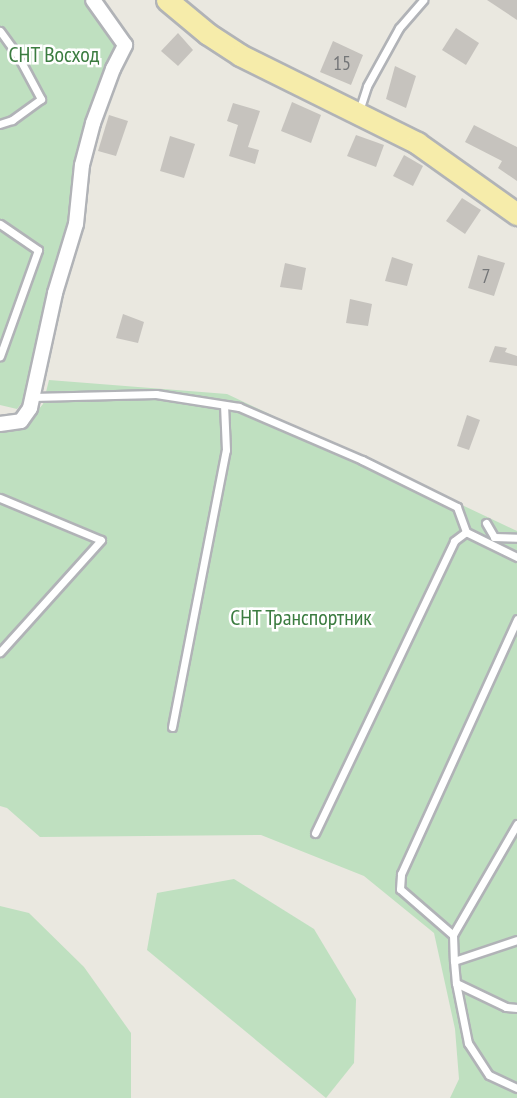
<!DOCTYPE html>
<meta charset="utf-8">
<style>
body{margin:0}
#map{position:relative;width:517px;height:1098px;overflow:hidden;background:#eae8e0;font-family:"PT Sans Narrow",sans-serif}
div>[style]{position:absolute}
.green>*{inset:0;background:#bfe0c0}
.building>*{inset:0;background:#c6c3be}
.roads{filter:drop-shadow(2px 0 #b1b3b7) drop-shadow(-2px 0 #b1b3b7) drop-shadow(0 2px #b1b3b7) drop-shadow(0 -2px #b1b3b7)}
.service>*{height:7px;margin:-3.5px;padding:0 3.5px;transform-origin:3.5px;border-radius:3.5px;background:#fff}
.minor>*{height:14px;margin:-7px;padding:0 7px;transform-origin:7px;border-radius:7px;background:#fff}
.primary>*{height:21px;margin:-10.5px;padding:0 10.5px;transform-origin:10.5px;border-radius:10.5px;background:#f6ecaa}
span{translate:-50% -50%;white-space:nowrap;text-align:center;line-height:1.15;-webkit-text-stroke:5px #fff;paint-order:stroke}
.number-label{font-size:20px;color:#747678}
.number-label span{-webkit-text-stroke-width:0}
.park-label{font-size:22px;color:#3b7c40}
</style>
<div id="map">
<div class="green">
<i style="clip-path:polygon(0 0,97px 0,119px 32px,83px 143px,69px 233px,27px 396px,17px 409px,0 405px)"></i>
<i style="clip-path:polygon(49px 380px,227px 394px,517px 531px,517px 1098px,450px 1098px,459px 1079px,455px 1029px,434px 933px,364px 876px,261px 835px,40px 837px,7px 808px,0 806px,0 432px,23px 428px,43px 404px)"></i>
<i style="clip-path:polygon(234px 879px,314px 929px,356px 999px,354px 1063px,326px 1098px,147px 950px,157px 893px)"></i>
<i style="clip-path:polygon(0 906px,29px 913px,84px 967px,131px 1033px,131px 1098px,0 1098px)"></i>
</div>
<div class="building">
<i style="clip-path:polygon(487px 0,517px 0,517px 20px)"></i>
<i style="clip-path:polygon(456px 28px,479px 43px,466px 65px,442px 50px)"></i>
<i style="clip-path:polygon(178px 33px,193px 50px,178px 66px,161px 51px)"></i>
<i style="clip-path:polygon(333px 41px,363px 55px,351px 85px,320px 72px)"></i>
<i style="clip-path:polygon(395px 66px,416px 76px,406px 108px,386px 99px)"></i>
<i style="clip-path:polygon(292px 102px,321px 115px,311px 143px,281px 131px)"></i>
<i style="clip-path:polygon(233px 103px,260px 111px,248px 147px,259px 150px,255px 164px,229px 156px,238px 125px,227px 121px)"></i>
<i style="clip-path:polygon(109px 115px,128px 121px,116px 156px,98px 151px)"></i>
<i style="clip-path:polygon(474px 125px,517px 147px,517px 181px,498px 168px,502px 161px,465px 142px)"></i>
<i style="clip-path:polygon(356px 135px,384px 145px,376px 167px,347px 156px)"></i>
<i style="clip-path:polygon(170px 136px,195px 144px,184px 178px,160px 171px)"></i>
<i style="clip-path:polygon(404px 155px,423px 166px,413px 186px,393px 176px)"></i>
<i style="clip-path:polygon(462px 198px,481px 210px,465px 234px,446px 221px)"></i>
<i style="clip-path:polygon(478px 255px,505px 263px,494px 296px,468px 288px)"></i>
<i style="clip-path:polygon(392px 257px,413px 264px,407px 286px,385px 281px)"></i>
<i style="clip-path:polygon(285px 263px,306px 268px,302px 290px,280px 287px)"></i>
<i style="clip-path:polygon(350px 299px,372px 304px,368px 326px,346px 323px)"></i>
<i style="clip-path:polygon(123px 314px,144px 322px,138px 343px,116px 338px)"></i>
<i style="clip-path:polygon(495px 346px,507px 348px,505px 352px,517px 356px,517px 366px,489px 362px)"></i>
<i style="clip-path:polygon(467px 415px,480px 420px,469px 450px,457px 446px)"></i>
</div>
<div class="roads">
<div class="service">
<i style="left:0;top:31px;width:31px;rotate:54deg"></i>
<i style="left:18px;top:56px;width:49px;rotate:61.9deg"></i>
<i style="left:41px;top:99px;width:36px;rotate:144deg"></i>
<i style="left:12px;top:120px;width:13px;rotate:162deg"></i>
<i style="left:359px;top:111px;width:26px;rotate:-72deg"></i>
<i style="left:367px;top:86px;width:66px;rotate:-61.1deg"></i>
<i style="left:399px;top:28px;width:37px;rotate:-49deg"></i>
<i style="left:0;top:224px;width:46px;rotate:34.4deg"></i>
<i style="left:38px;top:250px;width:113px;rotate:109.7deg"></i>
<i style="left:32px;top:397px;width:124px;rotate:-1.4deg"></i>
<i style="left:156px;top:394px;width:84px;rotate:8.9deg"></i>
<i style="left:239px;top:407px;width:134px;rotate:23.3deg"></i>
<i style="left:362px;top:460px;width:106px;rotate:26.3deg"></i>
<i style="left:457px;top:507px;width:27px;rotate:70deg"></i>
<i style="left:466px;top:532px;width:57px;rotate:26.1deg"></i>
<i style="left:0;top:498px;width:109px;rotate:22.6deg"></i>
<i style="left:101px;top:540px;width:151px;rotate:132deg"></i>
<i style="left:486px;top:523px;width:16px;rotate:60deg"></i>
<i style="left:494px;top:537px;width:23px;rotate:2deg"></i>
<i style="left:172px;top:727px;width:282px;rotate:-79deg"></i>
<i style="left:226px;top:450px;width:45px;rotate:-92.5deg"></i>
<i style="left:517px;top:824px;width:128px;rotate:120deg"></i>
<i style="left:453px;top:935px;width:26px;rotate:88deg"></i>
<i style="left:454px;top:961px;width:66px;rotate:-18.4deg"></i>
<i style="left:315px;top:833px;width:323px;rotate:-64.5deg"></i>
<i style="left:454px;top:541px;width:15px;rotate:-37deg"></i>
<i style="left:453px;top:935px;width:70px;rotate:-139deg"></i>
<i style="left:400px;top:889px;width:15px;rotate:-86deg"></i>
<i style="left:401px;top:874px;width:280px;rotate:-65.5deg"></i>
<i style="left:454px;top:961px;width:22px;rotate:85deg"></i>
<i style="left:456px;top:983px;width:55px;rotate:25.6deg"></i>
<i style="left:506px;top:1007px;width:11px;rotate:5deg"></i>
<i style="left:456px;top:983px;width:61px;rotate:78.7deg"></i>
<i style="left:468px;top:1043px;width:38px;rotate:57deg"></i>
<i style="left:489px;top:1075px;width:31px;rotate:25deg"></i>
</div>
<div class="minor">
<i style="left:0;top:424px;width:21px;rotate:-8deg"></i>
<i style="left:21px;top:421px;width:16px;rotate:-55deg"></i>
<i style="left:30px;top:408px;width:118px;rotate:-77.7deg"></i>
<i style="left:55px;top:293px;width:72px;rotate:-73.1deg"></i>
<i style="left:76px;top:224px;width:59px;rotate:-84.2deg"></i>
<i style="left:82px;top:165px;width:43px;rotate:-75.3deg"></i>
<i style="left:93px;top:123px;width:58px;rotate:-69.7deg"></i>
<i style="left:113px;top:69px;width:27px;rotate:-63deg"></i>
<i style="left:125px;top:45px;width:55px;rotate:-125.4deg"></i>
</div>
<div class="primary">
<i style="left:167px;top:0;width:53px;rotate:39.7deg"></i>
<i style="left:208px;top:34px;width:38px;rotate:33deg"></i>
<i style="left:240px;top:55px;width:198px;rotate:26.4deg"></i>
<i style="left:417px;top:143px;width:123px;rotate:35.4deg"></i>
</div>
</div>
<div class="number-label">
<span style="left:342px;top:63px">15</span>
<span style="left:486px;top:276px">7</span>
</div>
<div class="park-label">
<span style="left:54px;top:55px">СНТ Восход</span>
<span style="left:301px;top:618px">СНТ Транспортник</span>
</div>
</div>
